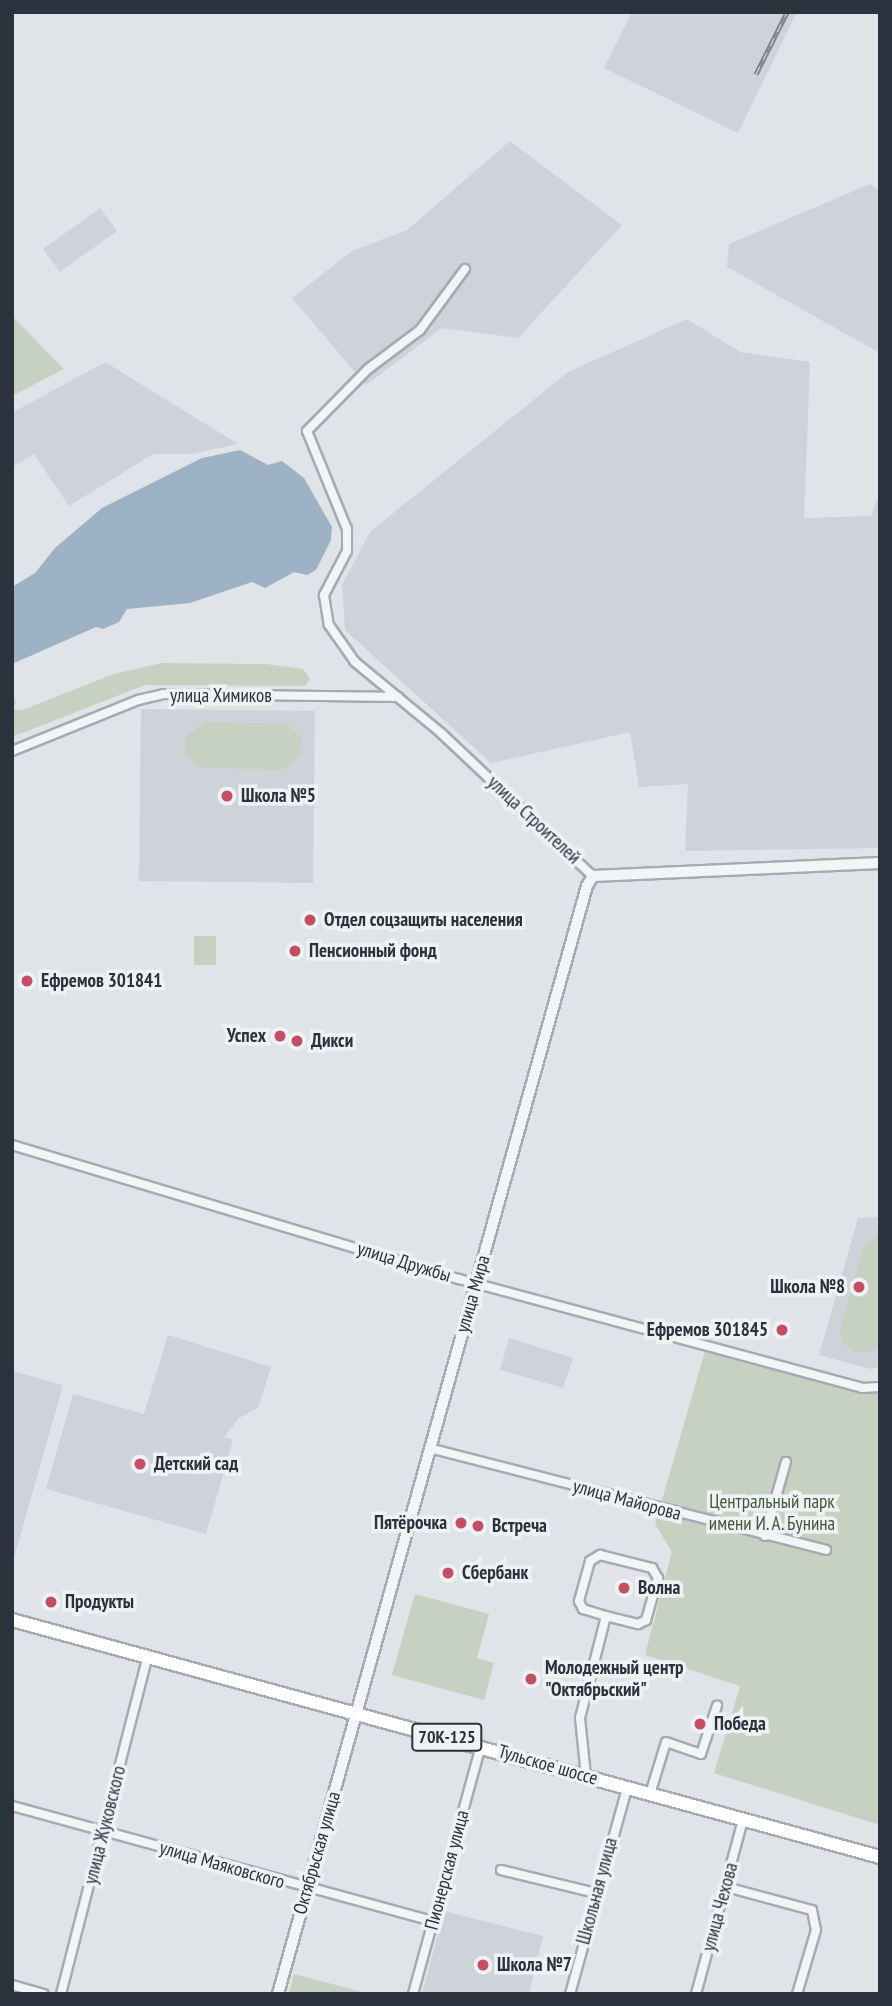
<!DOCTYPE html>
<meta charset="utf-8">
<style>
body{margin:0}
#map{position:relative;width:892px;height:2006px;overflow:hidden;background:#e0e3e8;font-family:"PT Sans Narrow",sans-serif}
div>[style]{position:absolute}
.built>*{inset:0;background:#ced2d9}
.green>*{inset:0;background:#c6d1c1}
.water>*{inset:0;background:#9db3c5}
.roads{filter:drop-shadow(2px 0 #a6aab2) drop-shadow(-2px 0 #a6aab2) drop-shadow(0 2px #a6aab2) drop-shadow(0 -2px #a6aab2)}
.minor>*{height:8px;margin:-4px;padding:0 4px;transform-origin:4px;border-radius:4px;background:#f2f4f6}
.tertiary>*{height:10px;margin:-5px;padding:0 5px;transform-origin:5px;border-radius:5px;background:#f2f4f6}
.primary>*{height:12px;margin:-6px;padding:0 6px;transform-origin:6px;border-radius:6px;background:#fff}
.rail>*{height:5px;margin-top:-2.5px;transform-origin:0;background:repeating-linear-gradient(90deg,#eff2f5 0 8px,#7a8490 0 16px);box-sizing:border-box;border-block:2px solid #7a8490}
.dots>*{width:19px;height:19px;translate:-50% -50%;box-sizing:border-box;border:4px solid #eff2f5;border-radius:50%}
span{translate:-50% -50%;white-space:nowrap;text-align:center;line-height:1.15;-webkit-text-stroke:7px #eff2f5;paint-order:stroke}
.shield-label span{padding:2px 5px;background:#eff2f5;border:2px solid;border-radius:5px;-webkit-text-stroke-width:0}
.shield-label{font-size:18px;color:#2a323e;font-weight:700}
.street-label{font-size:19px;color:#2a323e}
.poi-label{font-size:19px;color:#2a323e;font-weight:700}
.left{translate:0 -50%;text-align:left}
.right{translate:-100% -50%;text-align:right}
.park-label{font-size:19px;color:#405838}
.frame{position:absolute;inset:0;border:14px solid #2a323e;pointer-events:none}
</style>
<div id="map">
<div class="built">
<i style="clip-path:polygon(632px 12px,797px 12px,738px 133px,604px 68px)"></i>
<i style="clip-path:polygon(510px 141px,622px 225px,518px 338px,442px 328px,366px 385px,292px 298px,352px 251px,407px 230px)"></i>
<i style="clip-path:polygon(870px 184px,880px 191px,880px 353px,727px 267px,729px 244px)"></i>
<i style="clip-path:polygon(100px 208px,117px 231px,60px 272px,43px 249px)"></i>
<i style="clip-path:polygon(687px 319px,740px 352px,810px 362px,804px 518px,871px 516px,880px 493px,880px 848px,685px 851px,688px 784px,639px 787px,630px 732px,491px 763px,345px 630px,342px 585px,370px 532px,568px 372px)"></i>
<i style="clip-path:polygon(105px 362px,238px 444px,191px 454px,153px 454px,69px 506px,34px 454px,12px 467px,12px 413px)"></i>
<i style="clip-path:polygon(141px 709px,315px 711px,313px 883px,139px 881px)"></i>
<i style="clip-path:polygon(880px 1217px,880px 1367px,871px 1369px,819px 1355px,858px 1218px)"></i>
<i style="clip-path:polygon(168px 1335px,271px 1367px,258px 1408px,239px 1418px,224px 1437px,233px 1440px,206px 1534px,46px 1489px,73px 1394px,144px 1414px)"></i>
<i style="clip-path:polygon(509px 1338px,573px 1358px,563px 1388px,500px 1370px)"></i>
<i style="clip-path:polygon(12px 1371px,63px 1385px,12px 1565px)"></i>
<i style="clip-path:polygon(444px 1911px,543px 1936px,529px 1994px,422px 1994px)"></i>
</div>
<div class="green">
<i style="clip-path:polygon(12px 316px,64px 369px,12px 396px)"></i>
<i style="clip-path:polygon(162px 663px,266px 664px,303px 669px,310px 679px,305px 686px,145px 685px,12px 737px,12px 695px,16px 701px,13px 709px,22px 710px,114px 674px)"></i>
<i style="clip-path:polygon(206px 722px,287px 724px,301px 737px,300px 756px,287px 768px,278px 770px,197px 767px,185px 754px,185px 737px)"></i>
<i style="clip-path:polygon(194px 936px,216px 936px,216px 965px,194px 965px)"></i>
<i style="clip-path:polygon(880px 1234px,880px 1343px,871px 1351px,855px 1352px,844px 1344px,840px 1330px,863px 1247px)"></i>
<i style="clip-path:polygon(705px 1351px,770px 1363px,880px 1395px,880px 1825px,714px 1773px,740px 1686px,645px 1655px,672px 1552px,655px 1524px)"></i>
<i style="clip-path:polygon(415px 1594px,489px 1614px,477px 1658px,494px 1663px,484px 1700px,392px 1675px)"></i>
<i style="clip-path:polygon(294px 1974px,370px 1994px,289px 1994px)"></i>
</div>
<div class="water">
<i style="clip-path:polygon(240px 450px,268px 465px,282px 461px,304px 478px,332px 527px,331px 540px,316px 570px,307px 575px,294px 572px,265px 588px,252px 582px,190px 603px,127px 609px,119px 622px,103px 629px,96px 627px,12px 664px,12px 587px,35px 573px,55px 548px,102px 508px,202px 458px)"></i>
</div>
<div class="roads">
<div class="minor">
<i style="left:465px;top:269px;width:76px;rotate:126.4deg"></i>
<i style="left:420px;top:330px;width:65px;rotate:143.1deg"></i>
<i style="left:368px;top:369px;width:87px;rotate:134.5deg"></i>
<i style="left:307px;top:431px;width:106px;rotate:67.8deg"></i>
<i style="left:347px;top:529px;width:22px;rotate:90deg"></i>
<i style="left:347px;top:551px;width:50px;rotate:117.6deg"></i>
<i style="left:324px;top:595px;width:30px;rotate:81deg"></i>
<i style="left:329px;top:625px;width:45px;rotate:54.9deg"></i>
<i style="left:355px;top:662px;width:112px;rotate:39.5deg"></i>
<i style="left:441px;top:733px;width:209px;rotate:43.3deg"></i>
<i style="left:12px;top:751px;width:136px;rotate:-22deg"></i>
<i style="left:138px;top:700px;width:26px;rotate:-13deg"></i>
<i style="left:163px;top:694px;width:235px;rotate:0.7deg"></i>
<i style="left:12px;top:1145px;width:467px;rotate:16.7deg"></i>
<i style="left:459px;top:1279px;width:417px;rotate:15.1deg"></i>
<i style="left:862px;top:1388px;width:18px;rotate:-3deg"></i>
<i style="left:429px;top:1448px;width:410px;rotate:14.4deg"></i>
<i style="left:765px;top:1536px;width:77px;rotate:-74.2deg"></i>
<i style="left:586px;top:1776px;width:58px;rotate:-95.9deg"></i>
<i style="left:580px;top:1718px;width:105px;rotate:-75.7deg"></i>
<i style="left:606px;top:1616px;width:24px;rotate:-163deg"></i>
<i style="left:583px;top:1609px;width:9px;rotate:-117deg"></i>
<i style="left:579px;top:1601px;width:41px;rotate:-74.6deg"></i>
<i style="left:590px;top:1561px;width:12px;rotate:-31deg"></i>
<i style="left:600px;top:1555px;width:54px;rotate:14deg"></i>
<i style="left:652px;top:1568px;width:12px;rotate:59deg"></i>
<i style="left:658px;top:1578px;width:44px;rotate:105.9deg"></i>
<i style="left:646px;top:1620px;width:9px;rotate:153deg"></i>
<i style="left:638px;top:1624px;width:33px;rotate:-166deg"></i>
<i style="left:650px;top:1794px;width:54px;rotate:-72.9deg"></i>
<i style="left:666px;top:1742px;width:37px;rotate:19deg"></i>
<i style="left:701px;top:1754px;width:51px;rotate:-71.6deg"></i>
<i style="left:12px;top:1806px;width:436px;rotate:15.3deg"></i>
<i style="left:501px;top:1870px;width:97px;rotate:13.7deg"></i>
<i style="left:726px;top:1887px;width:89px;rotate:15deg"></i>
<i style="left:812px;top:1910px;width:20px;rotate:79deg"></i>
<i style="left:816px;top:1930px;width:67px;rotate:106.5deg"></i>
<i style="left:12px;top:1985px;width:33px;rotate:16deg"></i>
<i style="left:61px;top:1994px;width:349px;rotate:-75.6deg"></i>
<i style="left:413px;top:1994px;width:257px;rotate:-74.7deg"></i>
<i style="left:570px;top:1994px;width:214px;rotate:-74.5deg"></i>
<i style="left:696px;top:1994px;width:180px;rotate:-74.9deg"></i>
</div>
<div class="tertiary">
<i style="left:278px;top:1994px;width:1150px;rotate:-74.42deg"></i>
<i style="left:587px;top:886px;width:12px;rotate:-59deg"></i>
<i style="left:593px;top:876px;width:287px;rotate:-2.6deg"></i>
</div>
<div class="primary">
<i style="left:12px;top:1620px;width:900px;rotate:15.27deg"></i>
</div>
</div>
<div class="rail">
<i style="left:756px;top:74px;width:69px;rotate:-63.4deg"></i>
</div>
<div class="dots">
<i style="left:227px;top:796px;background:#c34e66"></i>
<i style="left:310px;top:920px;background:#c34e66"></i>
<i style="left:295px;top:951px;background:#c34e66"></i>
<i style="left:27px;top:981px;background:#c34e66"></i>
<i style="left:280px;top:1036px;background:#c34e66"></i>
<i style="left:297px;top:1041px;background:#c34e66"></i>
<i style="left:859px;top:1287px;background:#c34e66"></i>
<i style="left:782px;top:1330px;background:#c34e66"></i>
<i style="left:140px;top:1464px;background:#c34e66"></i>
<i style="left:461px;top:1523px;background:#c34e66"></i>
<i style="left:478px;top:1526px;background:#c34e66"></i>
<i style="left:448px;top:1573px;background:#c34e66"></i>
<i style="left:624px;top:1588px;background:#c34e66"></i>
<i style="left:51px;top:1602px;background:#c34e66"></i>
<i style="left:531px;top:1679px;background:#c34e66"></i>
<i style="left:700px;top:1724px;background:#c34e66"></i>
<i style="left:483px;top:1965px;background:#c34e66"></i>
</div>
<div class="shield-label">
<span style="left:447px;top:1737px">70К-125</span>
</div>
<div class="street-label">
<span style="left:221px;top:696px">улица Химиков</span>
<span style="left:534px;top:820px;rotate:43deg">улица Строителей</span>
<span style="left:404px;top:1262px;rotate:17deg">улица Дружбы</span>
<span style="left:473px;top:1294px;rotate:-74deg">улица Мира</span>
<span style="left:627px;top:1500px;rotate:15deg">улица Майорова</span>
<span style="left:548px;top:1765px;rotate:16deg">Тульское шоссе</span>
<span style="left:105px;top:1825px;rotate:-76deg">улица Жуковского</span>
<span style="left:317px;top:1853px;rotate:-74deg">Октябрьская улица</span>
<span style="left:222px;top:1865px;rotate:16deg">улица Маяковского</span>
<span style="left:447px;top:1870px;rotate:-75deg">Пионерская улица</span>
<span style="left:597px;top:1891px;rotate:-75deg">Школьная улица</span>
<span style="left:720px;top:1907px;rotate:-75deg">улица Чехова</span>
</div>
<div class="poi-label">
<span class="left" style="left:241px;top:796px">Школа №5</span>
<span class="left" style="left:324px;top:920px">Отдел соцзащиты населения</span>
<span class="left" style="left:309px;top:951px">Пенсионный фонд</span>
<span class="left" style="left:41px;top:981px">Ефремов 301841</span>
<span class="right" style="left:266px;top:1036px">Успех</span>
<span class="left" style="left:311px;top:1041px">Дикси</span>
<span class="right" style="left:845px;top:1287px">Школа №8</span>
<span class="right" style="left:768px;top:1330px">Ефремов 301845</span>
<span class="left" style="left:154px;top:1464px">Детский сад</span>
<span class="right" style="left:447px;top:1523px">Пятёрочка</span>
<span class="left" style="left:492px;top:1526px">Встреча</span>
<span class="left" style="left:462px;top:1573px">Сбербанк</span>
<span class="left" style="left:638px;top:1588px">Волна</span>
<span class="left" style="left:65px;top:1602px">Продукты</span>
<span class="left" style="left:545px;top:1679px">Молодежный центр<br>"Октябрьский"</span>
<span class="left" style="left:714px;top:1724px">Победа</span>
<span class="left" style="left:497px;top:1965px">Школа №7</span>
</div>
<div class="park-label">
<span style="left:772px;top:1513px">Центральный парк<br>имени И. А. Бунина</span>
</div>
<div class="frame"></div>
</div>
